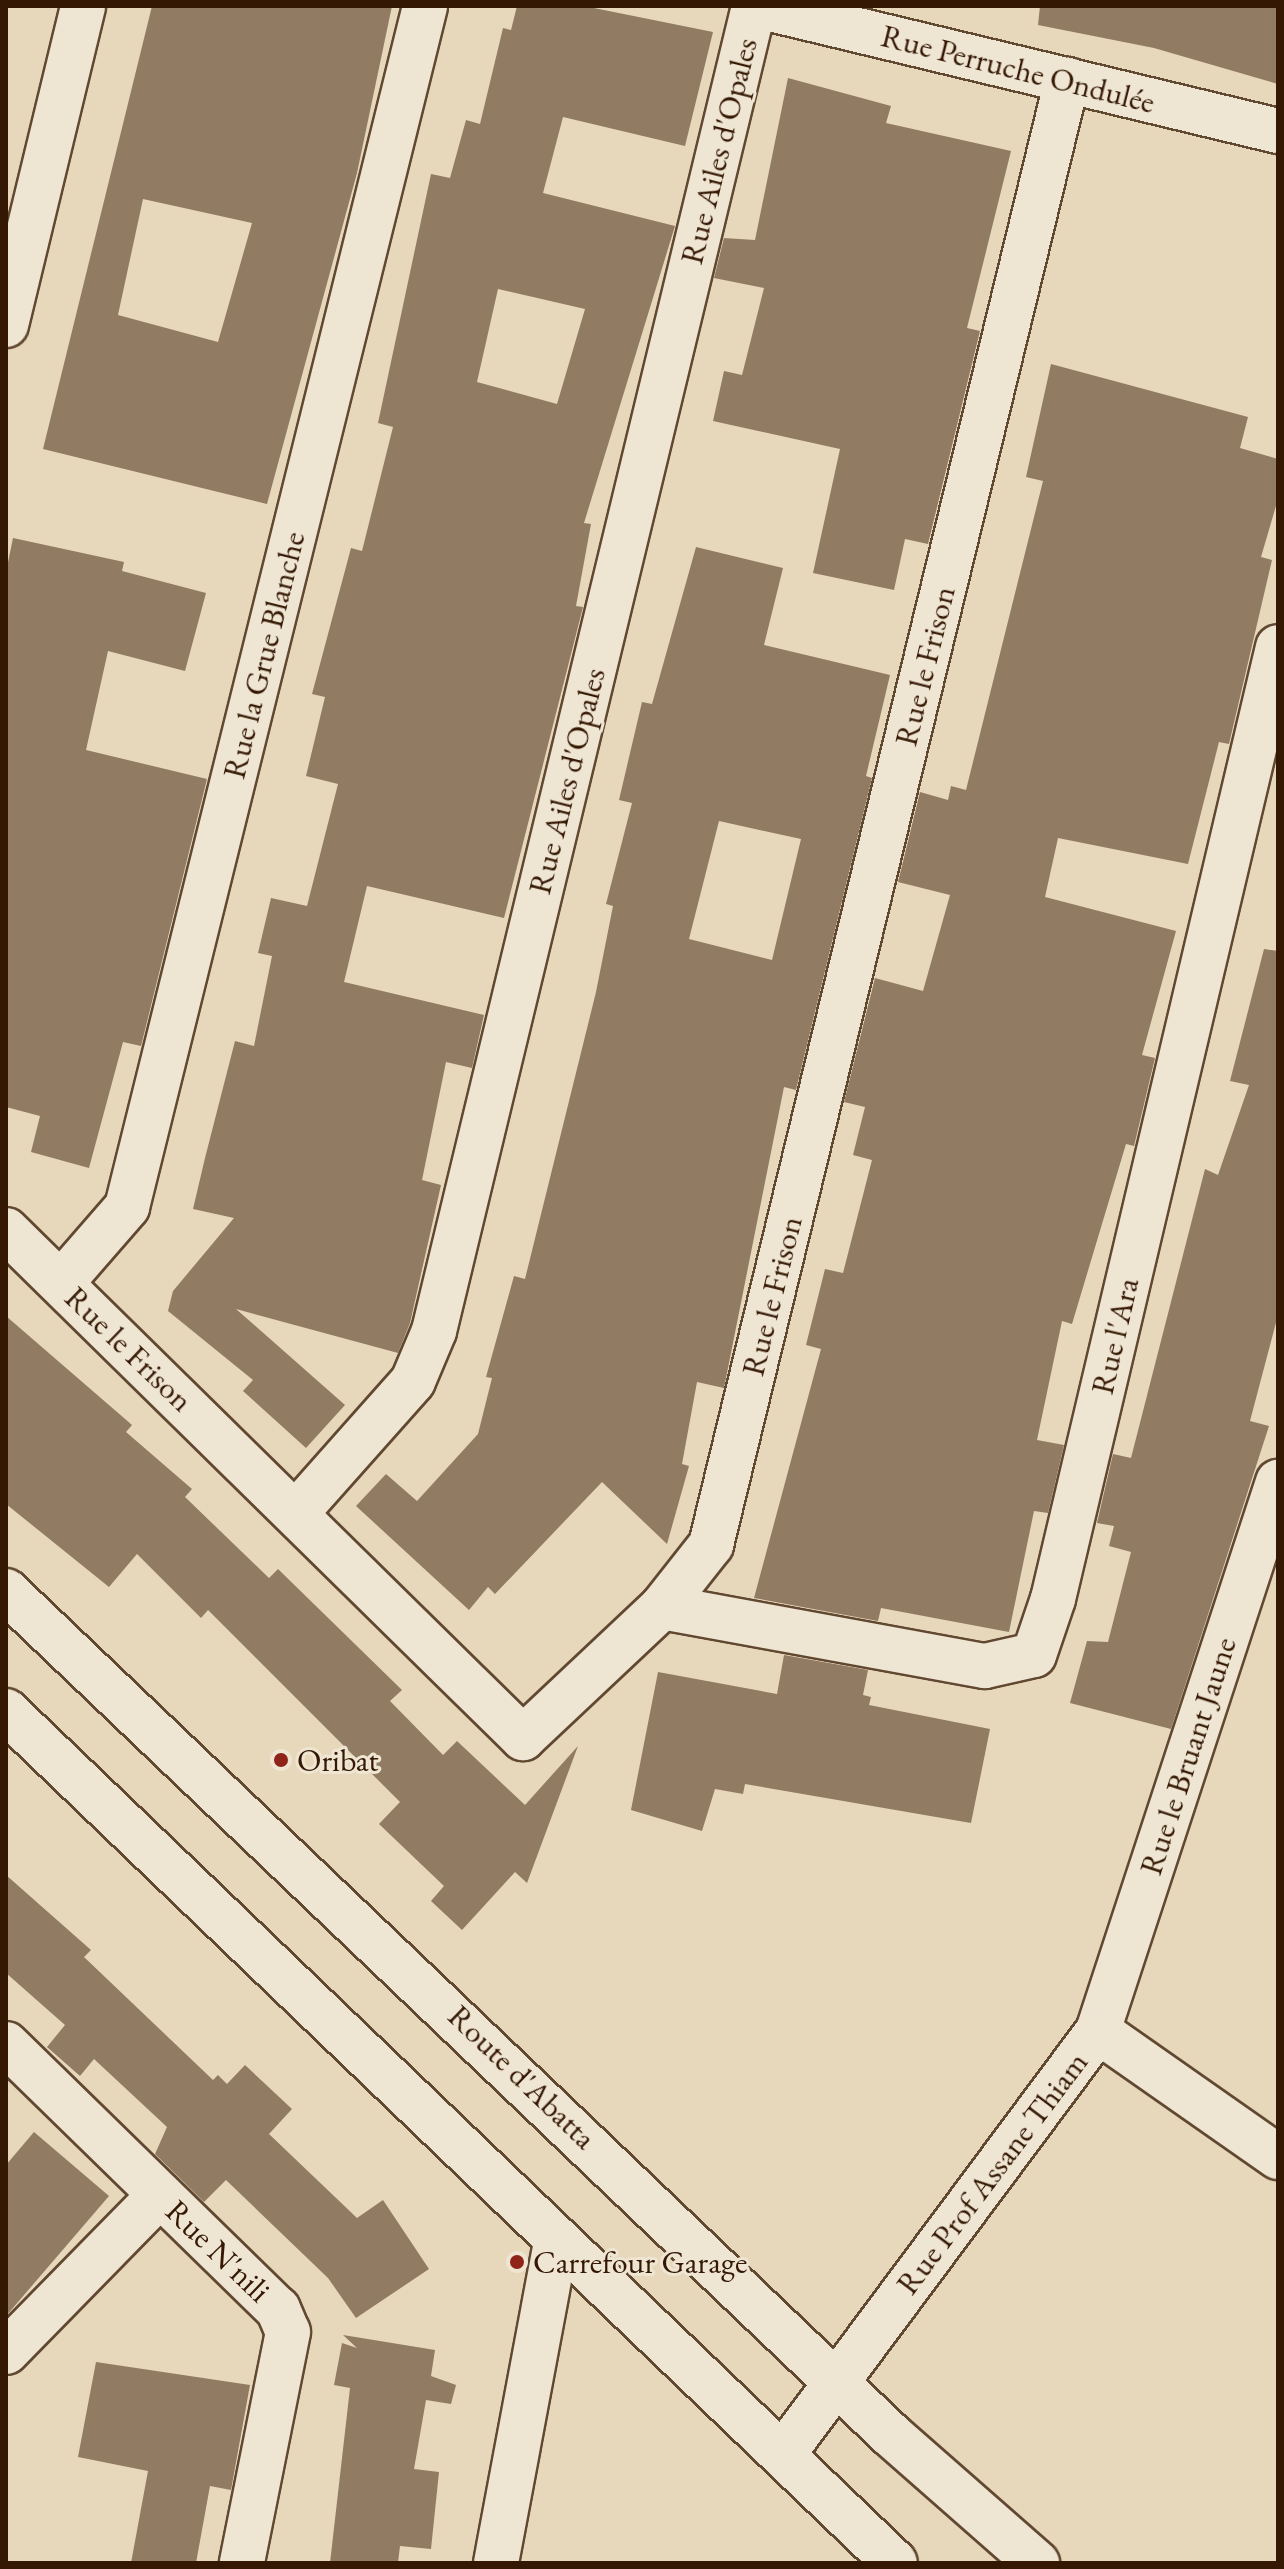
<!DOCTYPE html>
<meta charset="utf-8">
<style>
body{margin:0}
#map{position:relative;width:1284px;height:2569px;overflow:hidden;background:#e7d7bb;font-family:"EB Garamond",serif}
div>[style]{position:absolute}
.building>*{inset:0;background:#917b63}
.roads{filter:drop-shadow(2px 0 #614831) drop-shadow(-2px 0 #614831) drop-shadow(0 2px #614831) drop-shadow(0 -2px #614831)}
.street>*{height:44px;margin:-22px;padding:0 22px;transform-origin:22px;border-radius:22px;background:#efe5d3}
.secondary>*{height:44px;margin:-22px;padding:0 22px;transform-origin:22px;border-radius:22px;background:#efe5d3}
.dots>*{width:22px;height:22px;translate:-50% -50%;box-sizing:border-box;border:4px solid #efe5d3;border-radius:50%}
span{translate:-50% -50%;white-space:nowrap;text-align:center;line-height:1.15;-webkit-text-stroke:6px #efe5d3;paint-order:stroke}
.street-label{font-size:32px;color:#341803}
.poi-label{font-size:32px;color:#341803}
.left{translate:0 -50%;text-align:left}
.frame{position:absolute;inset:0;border:8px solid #341803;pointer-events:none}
</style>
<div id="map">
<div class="building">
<i style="clip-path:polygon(evenodd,152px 6px,392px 6px,357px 173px,267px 504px,43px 449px,152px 6px,143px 199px,252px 223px,218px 342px,118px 315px,143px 199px)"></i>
<i style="clip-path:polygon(evenodd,517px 6px,584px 6px,713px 32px,685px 146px,563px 117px,543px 193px,675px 226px,584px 523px,591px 524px,576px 606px,583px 607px,504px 918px,367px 886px,344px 982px,484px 1015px,472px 1068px,446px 1062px,422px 1180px,441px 1185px,410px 1323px,398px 1353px,236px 1309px,345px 1405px,306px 1448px,243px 1391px,253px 1380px,168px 1311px,173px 1291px,234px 1218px,193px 1209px,205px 1158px,235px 1041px,254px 1046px,272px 956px,258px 953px,271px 898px,307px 906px,338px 784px,306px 776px,325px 697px,312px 694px,351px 548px,362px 551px,393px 427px,378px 423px,431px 174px,450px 178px,466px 120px,480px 124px,503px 28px,511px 30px,517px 6px,498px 289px,585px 309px,557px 404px,477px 382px,498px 289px)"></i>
<i style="clip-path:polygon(1040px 6px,1278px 6px,1278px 84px,1154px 48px,1038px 25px)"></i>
<i style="clip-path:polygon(788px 78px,891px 106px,886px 123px,1011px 151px,967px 328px,980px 331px,928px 544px,905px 539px,894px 590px,813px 573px,840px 449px,713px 421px,724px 371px,742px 375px,764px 288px,714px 278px,724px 238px,755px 240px)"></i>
<i style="clip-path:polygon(1051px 364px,1248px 417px,1240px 448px,1278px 459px,1278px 499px,1261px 557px,1272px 560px,1229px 744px,1219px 742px,1188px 864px,1058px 838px,1045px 897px,1176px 931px,1142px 1055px,1155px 1058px,1134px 1146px,1126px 1144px,1072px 1324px,1062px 1321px,1037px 1440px,1064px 1445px,1048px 1513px,1034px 1511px,1009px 1632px,881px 1608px,878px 1621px,754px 1598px,821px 1349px,806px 1345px,825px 1269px,843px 1273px,872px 1160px,853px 1155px,865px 1107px,844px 1102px,875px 978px,923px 991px,950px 895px,898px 882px,920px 792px,948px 800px,951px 786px,966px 790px,1043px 481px,1026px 477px)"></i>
<i style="clip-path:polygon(13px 538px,124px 562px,122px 571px,206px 593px,185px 671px,108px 651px,86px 750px,207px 779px,141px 1046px,123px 1042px,89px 1168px,31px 1152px,40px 1116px,6px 1107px,6px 572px)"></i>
<i style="clip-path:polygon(evenodd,696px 547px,783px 568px,764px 645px,890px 675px,866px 776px,872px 778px,796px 1090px,784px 1087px,724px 1388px,697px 1382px,682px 1464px,689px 1466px,667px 1544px,602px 1482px,495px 1594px,488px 1587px,469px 1610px,356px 1506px,386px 1474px,417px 1501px,478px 1434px,492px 1378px,486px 1377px,514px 1276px,525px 1279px,596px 992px,613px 906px,606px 904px,632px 803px,619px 800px,642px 702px,652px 704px,696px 547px,719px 821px,801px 839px,772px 960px,689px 939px,719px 821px)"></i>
<i style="clip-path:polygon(1264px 949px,1278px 951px,1278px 1315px,1250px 1421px,1269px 1426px,1171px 1729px,1070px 1703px,1087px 1641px,1108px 1642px,1131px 1552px,1109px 1546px,1114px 1526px,1097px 1523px,1113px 1454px,1131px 1458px,1205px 1169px,1218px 1175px,1249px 1085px,1230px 1081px)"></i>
<i style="clip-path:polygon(6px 1316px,132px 1425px,126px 1432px,192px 1489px,185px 1497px,269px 1578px,278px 1569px,402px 1690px,390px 1701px,443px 1755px,457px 1741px,525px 1805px,578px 1746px,527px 1883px,515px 1872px,462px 1930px,431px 1901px,444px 1886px,379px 1824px,400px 1802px,208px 1610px,201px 1618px,137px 1554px,109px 1587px,6px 1504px)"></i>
<i style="clip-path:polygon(784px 1655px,868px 1670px,863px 1695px,871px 1697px,869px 1705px,990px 1729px,971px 1823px,745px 1784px,743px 1794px,715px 1789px,702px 1831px,631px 1810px,658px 1672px,777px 1694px)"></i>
<i style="clip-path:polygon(6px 1875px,91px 1950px,84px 1957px,213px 2080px,218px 2075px,227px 2084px,245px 2065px,292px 2109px,269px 2134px,357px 2218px,383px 2200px,429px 2269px,356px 2318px,328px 2278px,226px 2180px,204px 2202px,155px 2154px,167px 2127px,94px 2059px,80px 2076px,47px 2047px,65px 2025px,6px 1973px)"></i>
<i style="clip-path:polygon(34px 2132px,109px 2196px,6px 2316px,6px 2165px)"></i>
<i style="clip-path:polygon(343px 2335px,435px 2350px,431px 2376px,456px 2385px,451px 2404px,426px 2400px,414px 2469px,439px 2472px,431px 2549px,400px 2546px,398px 2563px,330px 2563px,350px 2388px,334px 2385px,342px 2343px,357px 2348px)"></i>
<i style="clip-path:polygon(96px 2362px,250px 2385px,231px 2490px,210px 2486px,196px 2563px,131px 2563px,148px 2471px,78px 2457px)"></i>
</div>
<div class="roads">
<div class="street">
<i style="left:758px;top:6px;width:535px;rotate:13.52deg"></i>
<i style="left:6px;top:325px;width:328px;rotate:-76.4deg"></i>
<i style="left:6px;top:1230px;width:725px;rotate:44.5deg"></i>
<i style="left:523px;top:1738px;width:191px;rotate:-43.3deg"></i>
<i style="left:662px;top:1607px;width:79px;rotate:-51.7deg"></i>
<i style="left:711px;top:1545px;width:1508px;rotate:-76.34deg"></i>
<i style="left:61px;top:1283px;width:101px;rotate:-49deg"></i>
<i style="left:127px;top:1207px;width:1237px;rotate:-76.06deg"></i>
<i style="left:296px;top:1513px;width:176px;rotate:-48.4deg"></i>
<i style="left:413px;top:1381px;width:54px;rotate:-67.2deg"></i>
<i style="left:434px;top:1331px;width:1363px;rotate:-76.42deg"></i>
<i style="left:662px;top:1607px;width:328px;rotate:10.4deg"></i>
<i style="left:985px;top:1666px;width:50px;rotate:-12.7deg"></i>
<i style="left:1034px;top:1655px;width:59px;rotate:-71.3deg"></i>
<i style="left:1053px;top:1599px;width:978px;rotate:-76.7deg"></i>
<i style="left:1098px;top:2031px;width:578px;rotate:-71.85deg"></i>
<i style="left:6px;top:2044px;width:380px;rotate:44.3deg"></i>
<i style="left:278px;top:2309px;width:25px;rotate:67deg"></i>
<i style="left:288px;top:2332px;width:236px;rotate:101.3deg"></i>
<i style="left:6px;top:2352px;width:220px;rotate:-45.6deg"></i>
<i style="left:783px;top:2454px;width:527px;rotate:-53.33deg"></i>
<i style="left:1098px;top:2031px;width:220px;rotate:35deg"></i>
<i style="left:496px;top:2563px;width:328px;rotate:-79.4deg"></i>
</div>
<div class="secondary">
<i style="left:6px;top:1591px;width:1222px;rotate:43.64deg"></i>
<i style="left:890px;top:2434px;width:196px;rotate:41.3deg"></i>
<i style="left:6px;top:1711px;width:1231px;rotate:43.78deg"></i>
</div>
</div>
<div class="dots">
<i style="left:281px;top:1760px;background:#8f2418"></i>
<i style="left:517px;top:2262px;background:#8f2418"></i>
</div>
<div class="street-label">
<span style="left:1018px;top:69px;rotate:14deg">Rue Perruche Ondulée</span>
<span style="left:719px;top:151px;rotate:-76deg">Rue Ailes d'Opales</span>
<span style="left:264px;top:655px;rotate:-76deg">Rue la Grue Blanche</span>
<span style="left:925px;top:666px;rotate:-76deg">Rue le Frison</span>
<span style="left:567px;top:781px;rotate:-76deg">Rue Ailes d'Opales</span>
<span style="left:772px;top:1296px;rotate:-76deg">Rue le Frison</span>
<span style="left:1115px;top:1336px;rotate:-77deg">Rue l'Ara</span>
<span style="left:129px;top:1349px;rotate:44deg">Rue le Frison</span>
<span style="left:1188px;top:1756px;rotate:-72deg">Rue le Bruant Jaune</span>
<span style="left:522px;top:2077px;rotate:44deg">Route d'Abatta</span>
<span style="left:992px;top:2173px;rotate:-53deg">Rue Prof Assane Thiam</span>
<span style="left:218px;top:2251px;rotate:44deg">Rue N'nili</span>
</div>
<div class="poi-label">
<span class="left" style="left:297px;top:1760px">Oribat</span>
<span class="left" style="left:533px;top:2262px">Carrefour Garage</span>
</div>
<div class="frame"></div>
</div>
